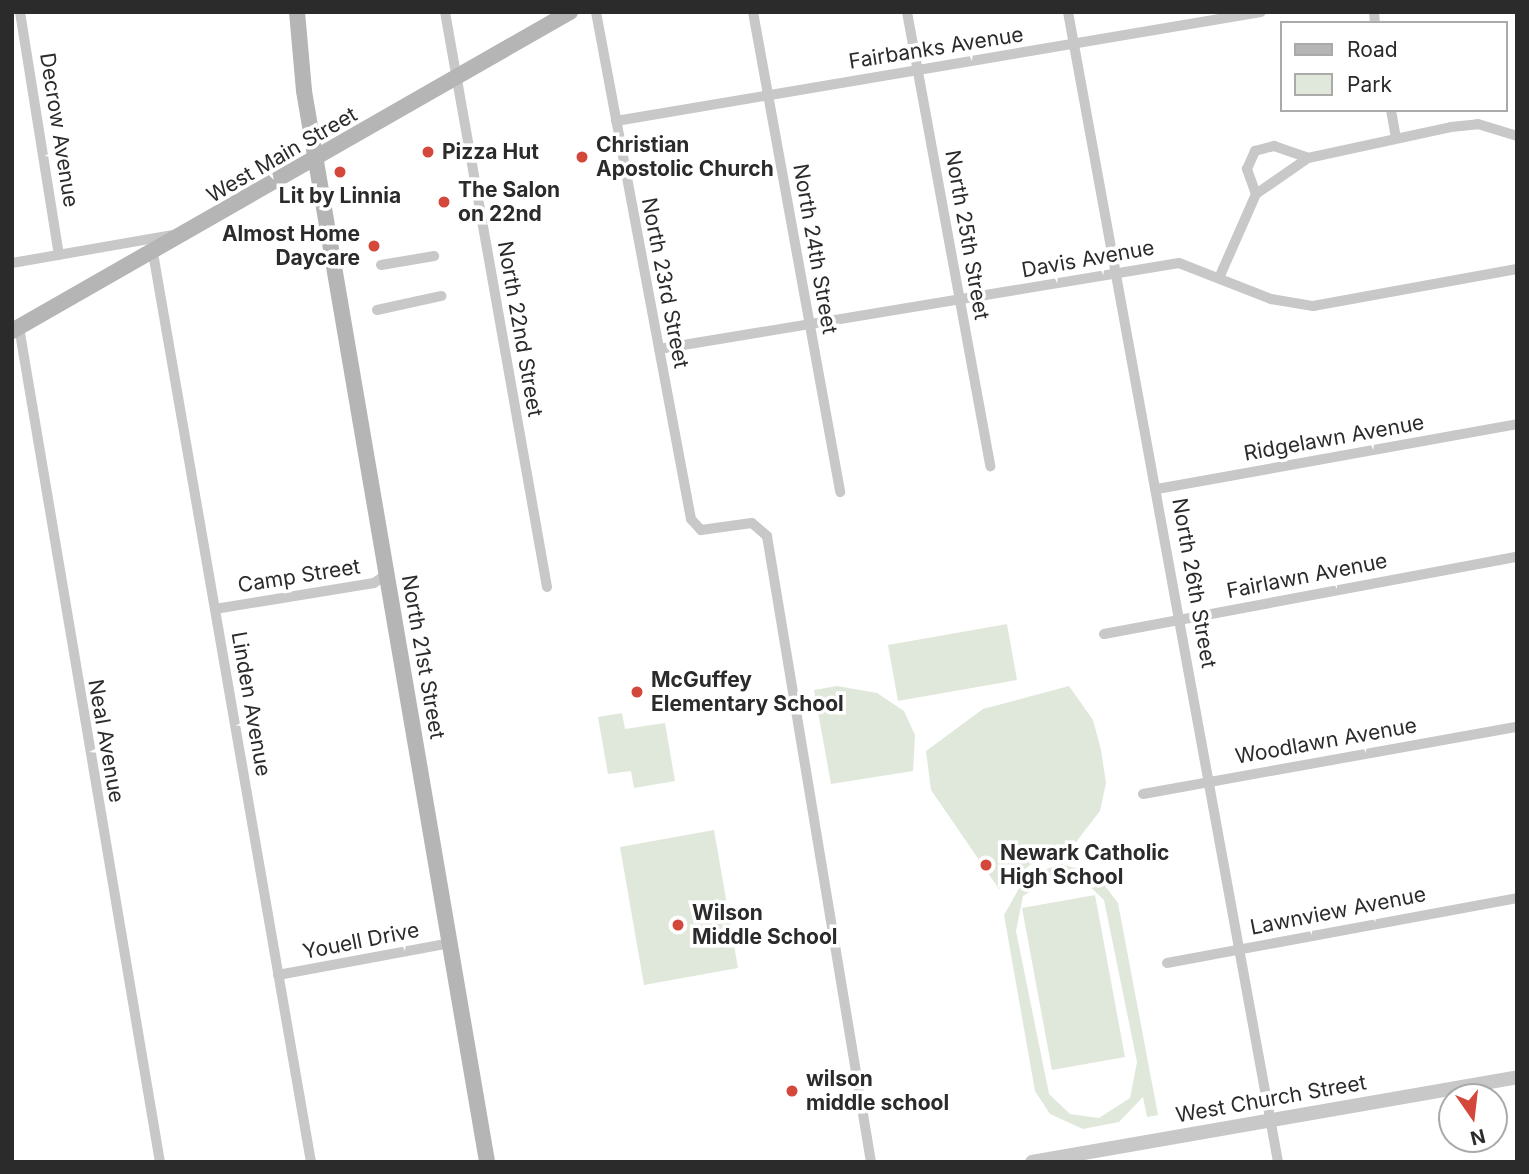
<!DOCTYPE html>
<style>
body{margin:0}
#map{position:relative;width:1529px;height:1174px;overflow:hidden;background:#fff;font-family:Inter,sans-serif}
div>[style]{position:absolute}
.green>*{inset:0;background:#dfe8da}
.minor>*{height:10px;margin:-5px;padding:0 5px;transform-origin:5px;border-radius:5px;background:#c8c8c8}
.tertiary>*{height:14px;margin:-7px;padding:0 7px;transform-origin:7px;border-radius:7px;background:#c8c8c8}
.secondary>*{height:16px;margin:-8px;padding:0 8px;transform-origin:8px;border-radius:8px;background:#b5b5b5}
.dots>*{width:19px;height:19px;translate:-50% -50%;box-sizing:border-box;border:4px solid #fff;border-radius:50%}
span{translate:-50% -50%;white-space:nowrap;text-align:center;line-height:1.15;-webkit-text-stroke:7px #fff;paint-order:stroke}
.street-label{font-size:21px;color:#2b2b2b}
.poi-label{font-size:21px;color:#2b2b2b;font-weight:700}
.left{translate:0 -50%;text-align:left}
.right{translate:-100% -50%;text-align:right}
.frame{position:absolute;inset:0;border:14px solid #2b2b2b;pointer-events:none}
.legend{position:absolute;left:1280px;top:21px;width:228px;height:91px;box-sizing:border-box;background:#fff;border:2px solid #aaa;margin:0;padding:9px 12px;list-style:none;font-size:21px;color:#2b2b2b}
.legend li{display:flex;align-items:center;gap:14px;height:35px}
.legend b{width:35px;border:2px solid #aaa}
.north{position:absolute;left:1438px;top:1083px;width:70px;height:70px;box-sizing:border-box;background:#fff;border:2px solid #aaa;border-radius:50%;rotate:166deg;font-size:19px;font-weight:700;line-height:28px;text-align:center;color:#2b2b2b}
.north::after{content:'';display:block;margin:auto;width:24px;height:32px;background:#d4483c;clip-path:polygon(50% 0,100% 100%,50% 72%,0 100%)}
</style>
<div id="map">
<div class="green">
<i style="clip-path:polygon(1007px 624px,1017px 680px,898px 701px,888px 645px)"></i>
<i style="clip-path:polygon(837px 686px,877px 693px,904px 711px,915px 735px,913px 771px,831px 784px,814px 690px)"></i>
<i style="clip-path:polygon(1069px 686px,1093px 720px,1101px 750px,1106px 783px,1100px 811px,1076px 842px,1042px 856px,999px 889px,931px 790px,926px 751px,983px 709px)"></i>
<i style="clip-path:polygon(622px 713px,625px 729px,665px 723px,675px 781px,634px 788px,631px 771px,608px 774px,598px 717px)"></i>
<i style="clip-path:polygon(714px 830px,738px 968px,644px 985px,620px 847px)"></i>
<i style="clip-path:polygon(evenodd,1061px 864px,1096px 874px,1118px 903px,1158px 1115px,1147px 1117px,1143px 1097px,1119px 1122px,1083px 1129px,1050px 1114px,1035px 1091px,1004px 915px,1026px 876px,1061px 864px,1054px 876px,1083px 880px,1104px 900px,1137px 1062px,1130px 1098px,1099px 1118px,1070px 1114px,1049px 1094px,1016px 931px,1023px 896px,1054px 876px)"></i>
<i style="clip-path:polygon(1095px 895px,1125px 1057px,1052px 1070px,1022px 908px)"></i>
</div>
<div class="minor">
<i style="left:20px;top:12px;width:246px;rotate:80.9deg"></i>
<i style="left:445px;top:12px;width:584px;rotate:79.94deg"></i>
<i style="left:596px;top:12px;width:516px;rotate:79.39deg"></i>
<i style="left:691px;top:519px;width:15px;rotate:48deg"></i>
<i style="left:701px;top:530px;width:51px;rotate:-7.8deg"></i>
<i style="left:752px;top:523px;width:20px;rotate:41deg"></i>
<i style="left:767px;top:536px;width:635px;rotate:80.57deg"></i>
<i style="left:753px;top:12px;width:488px;rotate:79.7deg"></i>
<i style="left:907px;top:12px;width:462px;rotate:79.6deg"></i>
<i style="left:1068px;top:12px;width:1169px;rotate:79.65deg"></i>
<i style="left:1374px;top:12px;width:11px;rotate:85deg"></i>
<i style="left:1391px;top:110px;width:27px;rotate:80deg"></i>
<i style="left:616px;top:121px;width:654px;rotate:-9.59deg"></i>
<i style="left:1256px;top:194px;width:27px;rotate:-110deg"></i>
<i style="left:1247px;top:169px;width:20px;rotate:-66deg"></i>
<i style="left:1255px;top:151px;width:20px;rotate:-15deg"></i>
<i style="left:1274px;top:146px;width:36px;rotate:19deg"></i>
<i style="left:153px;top:253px;width:923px;rotate:80.14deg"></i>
<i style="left:12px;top:263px;width:162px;rotate:-9.9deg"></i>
<i style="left:381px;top:265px;width:54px;rotate:-9.6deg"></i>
<i style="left:1219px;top:278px;width:92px;rotate:-66.2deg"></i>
<i style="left:1256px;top:194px;width:63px;rotate:-34.7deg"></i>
<i style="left:1308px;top:158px;width:146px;rotate:-12.2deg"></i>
<i style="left:1451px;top:127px;width:27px;rotate:-6deg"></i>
<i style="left:1478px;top:124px;width:41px;rotate:17.1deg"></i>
<i style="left:377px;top:310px;width:66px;rotate:-12.3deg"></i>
<i style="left:19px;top:327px;width:847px;rotate:80.42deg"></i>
<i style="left:659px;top:349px;width:527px;rotate:-9.39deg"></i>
<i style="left:1179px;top:263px;width:99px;rotate:21.4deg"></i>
<i style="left:1271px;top:299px;width:43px;rotate:9.5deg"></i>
<i style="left:1313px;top:306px;width:207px;rotate:-10.3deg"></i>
<i style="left:1157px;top:489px;width:366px;rotate:-10.2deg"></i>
<i style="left:215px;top:609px;width:161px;rotate:-9.3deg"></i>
<i style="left:374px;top:583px;width:16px;rotate:-35deg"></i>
<i style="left:1104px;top:634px;width:420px;rotate:-10.6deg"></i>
<i style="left:1143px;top:794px;width:380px;rotate:-10.2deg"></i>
<i style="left:1167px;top:963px;width:356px;rotate:-10.5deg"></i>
<i style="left:278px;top:975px;width:175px;rotate:-10.5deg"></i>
</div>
<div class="tertiary">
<i style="left:1032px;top:1162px;width:492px;rotate:-9.9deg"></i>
</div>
<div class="secondary">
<i style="left:297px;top:12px;width:79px;rotate:84.9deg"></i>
<i style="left:304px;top:91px;width:1087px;rotate:80.3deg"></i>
<i style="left:12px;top:331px;width:643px;rotate:-29.76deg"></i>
</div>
<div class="dots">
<i style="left:428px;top:152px;background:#d4483c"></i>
<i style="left:582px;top:157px;background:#d4483c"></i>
<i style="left:340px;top:172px;background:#d4483c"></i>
<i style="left:444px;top:202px;background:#d4483c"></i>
<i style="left:374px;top:246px;background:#d4483c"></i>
<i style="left:637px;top:692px;background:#d4483c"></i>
<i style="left:986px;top:865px;background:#d4483c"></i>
<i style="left:678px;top:925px;background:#d4483c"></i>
<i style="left:792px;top:1091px;background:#d4483c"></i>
</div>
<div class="street-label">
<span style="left:936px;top:48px;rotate:-9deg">Fairbanks Avenue</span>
<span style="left:59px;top:130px;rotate:81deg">Decrow Avenue</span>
<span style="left:282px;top:155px;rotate:-30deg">West Main Street</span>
<span style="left:967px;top:235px;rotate:80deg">North 25th Street</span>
<span style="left:815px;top:249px;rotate:80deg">North 24th Street</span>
<span style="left:1088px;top:259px;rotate:-10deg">Davis Avenue</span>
<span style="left:665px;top:283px;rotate:79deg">North 23rd Street</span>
<span style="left:520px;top:329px;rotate:80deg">North 22nd Street</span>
<span style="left:1334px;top:438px;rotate:-10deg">Ridgelawn Avenue</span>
<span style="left:299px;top:576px;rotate:-9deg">Camp Street</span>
<span style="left:1307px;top:576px;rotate:-11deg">Fairlawn Avenue</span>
<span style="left:1194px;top:583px;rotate:80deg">North 26th Street</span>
<span style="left:423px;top:657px;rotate:80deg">North 21st Street</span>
<span style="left:251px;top:704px;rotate:80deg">Linden Avenue</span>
<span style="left:106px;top:741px;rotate:80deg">Neal Avenue</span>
<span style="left:1326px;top:741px;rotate:-10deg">Woodlawn Avenue</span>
<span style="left:1338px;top:911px;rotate:-11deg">Lawnview Avenue</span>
<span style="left:361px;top:941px;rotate:-11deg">Youell Drive</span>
<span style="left:1271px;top:1099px;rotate:-10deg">West Church Street</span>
</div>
<div class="poi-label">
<span class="left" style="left:596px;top:157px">Christian<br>Apostolic Church</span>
<span class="left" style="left:442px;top:152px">Pizza Hut</span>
<span class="left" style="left:458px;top:202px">The Salon<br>on 22nd</span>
<span style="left:340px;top:196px">Lit by Linnia</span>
<span class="right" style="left:360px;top:246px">Almost Home<br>Daycare</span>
<span class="left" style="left:651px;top:692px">McGuffey<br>Elementary School</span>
<span class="left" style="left:1000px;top:865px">Newark Catholic<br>High School</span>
<span class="left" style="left:692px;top:925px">Wilson<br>Middle School</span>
<span class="left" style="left:806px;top:1091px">wilson<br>middle school</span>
</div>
<div class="frame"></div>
<ul class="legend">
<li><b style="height:9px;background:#b5b5b5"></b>Road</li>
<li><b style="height:19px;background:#dfe8da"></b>Park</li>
</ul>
<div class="north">N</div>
</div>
